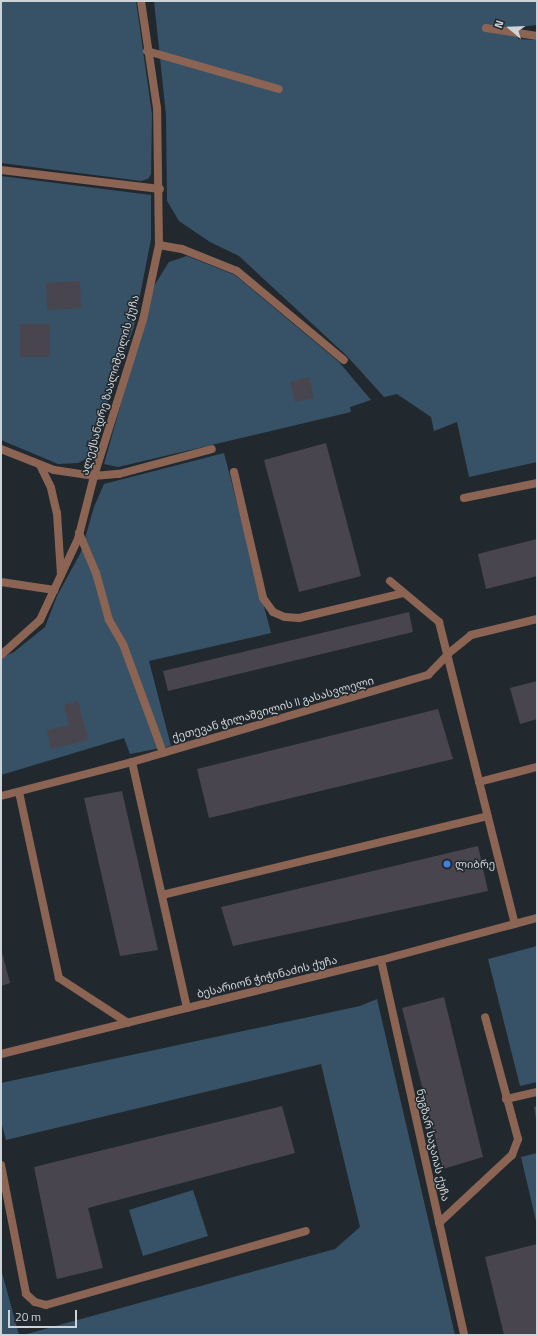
<!DOCTYPE html>
<meta charset="utf-8">
<style>
body{margin:0}
#map{position:relative;width:538px;height:1336px;overflow:hidden;background:#21292f;font-family:"Titillium Web","Noto Sans Georgian",sans-serif}
div>[style]{position:absolute}
.green>*{inset:0;background:#375266}
.building>*{inset:0;background:#48454e}
.service>*{height:8px;margin:-4px;padding:0 4px;transform-origin:4px;border-radius:4px;background:#8c6453}
.minor>*{height:8px;margin:-4px;padding:0 4px;transform-origin:4px;border-radius:4px;background:#8c6453}
.tertiary>*{height:8px;margin:-4px;padding:0 4px;transform-origin:4px;border-radius:4px;background:#8c6453}
.dots>*{width:11px;height:11px;translate:-50% -50%;box-sizing:border-box;border:2px solid #21292f;border-radius:50%}
span{translate:-50% -50%;white-space:nowrap;text-align:center;line-height:1.15;-webkit-text-stroke:3px #21292f;paint-order:stroke}
.street-label{font-size:11px;color:#ced3d7}
.poi-label{font-size:11px;color:#ced3d7}
.left{translate:0 -50%;text-align:left}
.frame{position:absolute;inset:0;border:2px solid #ced3d7;pointer-events:none}
.north{position:absolute;left:490px;top:8px;width:40px;height:40px;-webkit-text-stroke:3px #21292f;paint-order:stroke;rotate:289deg;font-size:11px;font-weight:700;line-height:16px;text-align:center;color:#ced3d7}
.north::after{content:'';display:block;margin:auto;width:14px;height:18px;background:#ced3d7;clip-path:polygon(50% 0,100% 100%,50% 72%,0 100%)}
.scale{position:absolute;left:8px;top:1310px;width:69px;height:18px;box-sizing:border-box;border:2px solid #ced3d7;border-top:0;padding-left:5px;font-size:12px;line-height:14px;white-space:nowrap;color:#ced3d7;-webkit-text-stroke:3px #21292f;paint-order:stroke}
</style>
<div id="map">
<div class="green">
<i style="clip-path:polygon(1px 1px,136px 1px,152px 114px,151px 174px,148px 179px,141px 181px,1px 163px)"></i>
<i style="clip-path:polygon(154px 1px,537px 1px,537px 25px,519px 27px,518px 39px,537px 40px,537px 462px,469px 477px,457px 422px,434px 431px,431px 417px,397px 394px,384px 397px,346px 355px,239px 256px,210px 242px,179px 221px,167px 201px,166px 115px)"></i>
<i style="clip-path:polygon(1px 176px,151px 195px,151px 239px,134px 326px,89px 457px,78px 463px,58px 464px,1px 440px)"></i>
<i style="clip-path:polygon(187px 256px,235px 275px,339px 362px,371px 400px,350px 407px,351px 412px,118px 467px,104px 464px,154px 286px,169px 262px)"></i>
<i style="clip-path:polygon(224px 453px,271px 633px,149px 661px,171px 746px,130px 754px,124px 738px,1px 775px,1px 658px,14px 652px,45px 627px,57px 596px,81px 552px,94px 507px,104px 484px)"></i>
<i style="clip-path:polygon(537px 946px,537px 1082px,520px 1086px,488px 959px)"></i>
<i style="clip-path:polygon(377px 999px,455px 1335px,23px 1335px,335px 1249px,360px 1227px,321px 1064px,6px 1140px,1px 1121px,1px 1083px,360px 1006px)"></i>
<i style="clip-path:polygon(537px 1153px,537px 1221px,536px 1221px,521px 1157px)"></i>
<i style="clip-path:polygon(193px 1190px,208px 1236px,143px 1256px,129px 1210px)"></i>
<i style="clip-path:polygon(1px 1269px,19px 1335px,1px 1335px)"></i>
</div>
<div class="building">
<i style="clip-path:polygon(80px 281px,81px 308px,47px 310px,46px 283px)"></i>
<i style="clip-path:polygon(20px 324px,50px 324px,50px 357px,20px 357px)"></i>
<i style="clip-path:polygon(309px 377px,314px 398px,295px 402px,290px 382px)"></i>
<i style="clip-path:polygon(326px 443px,361px 576px,299px 592px,264px 460px)"></i>
<i style="clip-path:polygon(537px 539px,537px 576px,486px 589px,478px 554px)"></i>
<i style="clip-path:polygon(409px 612px,413px 632px,168px 691px,163px 671px)"></i>
<i style="clip-path:polygon(537px 681px,537px 719px,520px 724px,510px 688px)"></i>
<i style="clip-path:polygon(78px 701px,88px 740px,51px 749px,47px 730px,69px 725px,64px 705px)"></i>
<i style="clip-path:polygon(438px 709px,453px 759px,209px 818px,197px 769px)"></i>
<i style="clip-path:polygon(122px 791px,158px 950px,120px 956px,84px 798px)"></i>
<i style="clip-path:polygon(478px 846px,488px 891px,233px 946px,221px 907px)"></i>
<i style="clip-path:polygon(1px 949px,10px 983px,1px 986px)"></i>
<i style="clip-path:polygon(444px 997px,483px 1157px,443px 1169px,402px 1008px)"></i>
<i style="clip-path:polygon(282px 1106px,295px 1153px,88px 1208px,103px 1268px,57px 1279px,34px 1167px)"></i>
<i style="clip-path:polygon(537px 1106px,537px 1119px,536px 1119px,534px 1107px)"></i>
<i style="clip-path:polygon(537px 1244px,537px 1335px,504px 1335px,485px 1257px)"></i>
</div>
<div class="service">
<i style="left:486px;top:28px;width:52px;rotate:8.9deg"></i>
<i style="left:147px;top:51px;width:137px;rotate:16.1deg"></i>
<i style="left:1px;top:170px;width:160px;rotate:6.8deg"></i>
<i style="left:159px;top:245px;width:23px;rotate:10deg"></i>
<i style="left:182px;top:249px;width:59px;rotate:21.8deg"></i>
<i style="left:237px;top:271px;width:139px;rotate:39.8deg"></i>
<i style="left:1px;top:449px;width:57px;rotate:21.6deg"></i>
<i style="left:54px;top:470px;width:40px;rotate:8.5deg"></i>
<i style="left:94px;top:476px;width:25px;rotate:-5deg"></i>
<i style="left:119px;top:474px;width:96px;rotate:-15deg"></i>
<i style="left:40px;top:465px;width:25px;rotate:64deg"></i>
<i style="left:51px;top:488px;width:26px;rotate:77deg"></i>
<i style="left:57px;top:513px;width:62px;rotate:86.3deg"></i>
<i style="left:234px;top:472px;width:129px;rotate:77deg"></i>
<i style="left:263px;top:598px;width:17px;rotate:54deg"></i>
<i style="left:273px;top:612px;width:13px;rotate:23deg"></i>
<i style="left:285px;top:617px;width:14px;rotate:4deg"></i>
<i style="left:299px;top:618px;width:107px;rotate:-13.5deg"></i>
<i style="left:464px;top:498px;width:75px;rotate:-11.6deg"></i>
<i style="left:79px;top:533px;width:43px;rotate:67deg"></i>
<i style="left:96px;top:573px;width:49px;rotate:74.5deg"></i>
<i style="left:109px;top:620px;width:28px;rotate:60deg"></i>
<i style="left:123px;top:644px;width:116px;rotate:69.8deg"></i>
<i style="left:390px;top:581px;width:64px;rotate:39.9deg"></i>
<i style="left:439px;top:622px;width:311px;rotate:75.9deg"></i>
<i style="left:1px;top:582px;width:54px;rotate:8.6deg"></i>
<i style="left:132px;top:762px;width:252px;rotate:77.4deg"></i>
<i style="left:479px;top:782px;width:60px;rotate:-14.5deg"></i>
<i style="left:19px;top:792px;width:190px;rotate:77.9deg"></i>
<i style="left:59px;top:978px;width:82px;rotate:33.1deg"></i>
<i style="left:162px;top:895px;width:335px;rotate:-13.6deg"></i>
<i style="left:506px;top:1099px;width:32px;rotate:-13deg"></i>
<i style="left:1px;top:1165px;width:131px;rotate:79deg"></i>
<i style="left:26px;top:1294px;width:12px;rotate:42deg"></i>
<i style="left:35px;top:1302px;width:11px;rotate:15deg"></i>
<i style="left:46px;top:1305px;width:270px;rotate:-15.9deg"></i>
<i style="left:439px;top:1223px;width:100px;rotate:-43deg"></i>
<i style="left:512px;top:1155px;width:17px;rotate:-69deg"></i>
<i style="left:518px;top:1139px;width:126px;rotate:-105.1deg"></i>
</div>
<div class="minor">
<i style="left:1px;top:655px;width:52px;rotate:-41.9deg"></i>
<i style="left:40px;top:620px;width:89px;rotate:-64.9deg"></i>
<i style="left:78px;top:539px;width:65px;rotate:-75.7deg"></i>
<i style="left:94px;top:476px;width:164px;rotate:-72.6deg"></i>
<i style="left:143px;top:320px;width:77px;rotate:-78deg"></i>
<i style="left:159px;top:245px;width:137px;rotate:-90.8deg"></i>
<i style="left:157px;top:108px;width:108px;rotate:-98.5deg"></i>
<i style="left:1px;top:796px;width:135px;rotate:-14.5deg"></i>
<i style="left:132px;top:762px;width:309px;rotate:-16.4deg"></i>
<i style="left:428px;top:675px;width:30px;rotate:-46deg"></i>
<i style="left:449px;top:653px;width:28px;rotate:-39deg"></i>
<i style="left:471px;top:635px;width:68px;rotate:-13.6deg"></i>
<i style="left:381px;top:960px;width:384px;rotate:77.5deg"></i>
</div>
<div class="tertiary">
<i style="left:1px;top:1054px;width:391px;rotate:-13.9deg"></i>
<i style="left:381px;top:960px;width:162px;rotate:-15.1deg"></i>
</div>
<div class="dots">
<i style="left:447px;top:864px;background:#3f7fe0"></i>
</div>
<div class="street-label">
<span style="left:110px;top:385px;rotate:-74deg">ალექსანდრე ზაალიშვილის ქუჩა</span>
<span style="left:273px;top:709px;rotate:-16deg">ქეთევან ჭილაშვილის II გასასვლელი</span>
<span style="left:267px;top:977px;rotate:-14deg">ბესარიონ ჭიჭინაძის ქუჩა</span>
<span style="left:433px;top:1145px;rotate:77deg">ნუგზარ საჯაიას ქუჩა</span>
</div>
<div class="poi-label">
<span class="left" style="left:455px;top:864px">ლიბრე</span>
</div>
<div class="frame"></div>
<div class="north">N</div>
<div class="scale">20 m</div>
</div>
